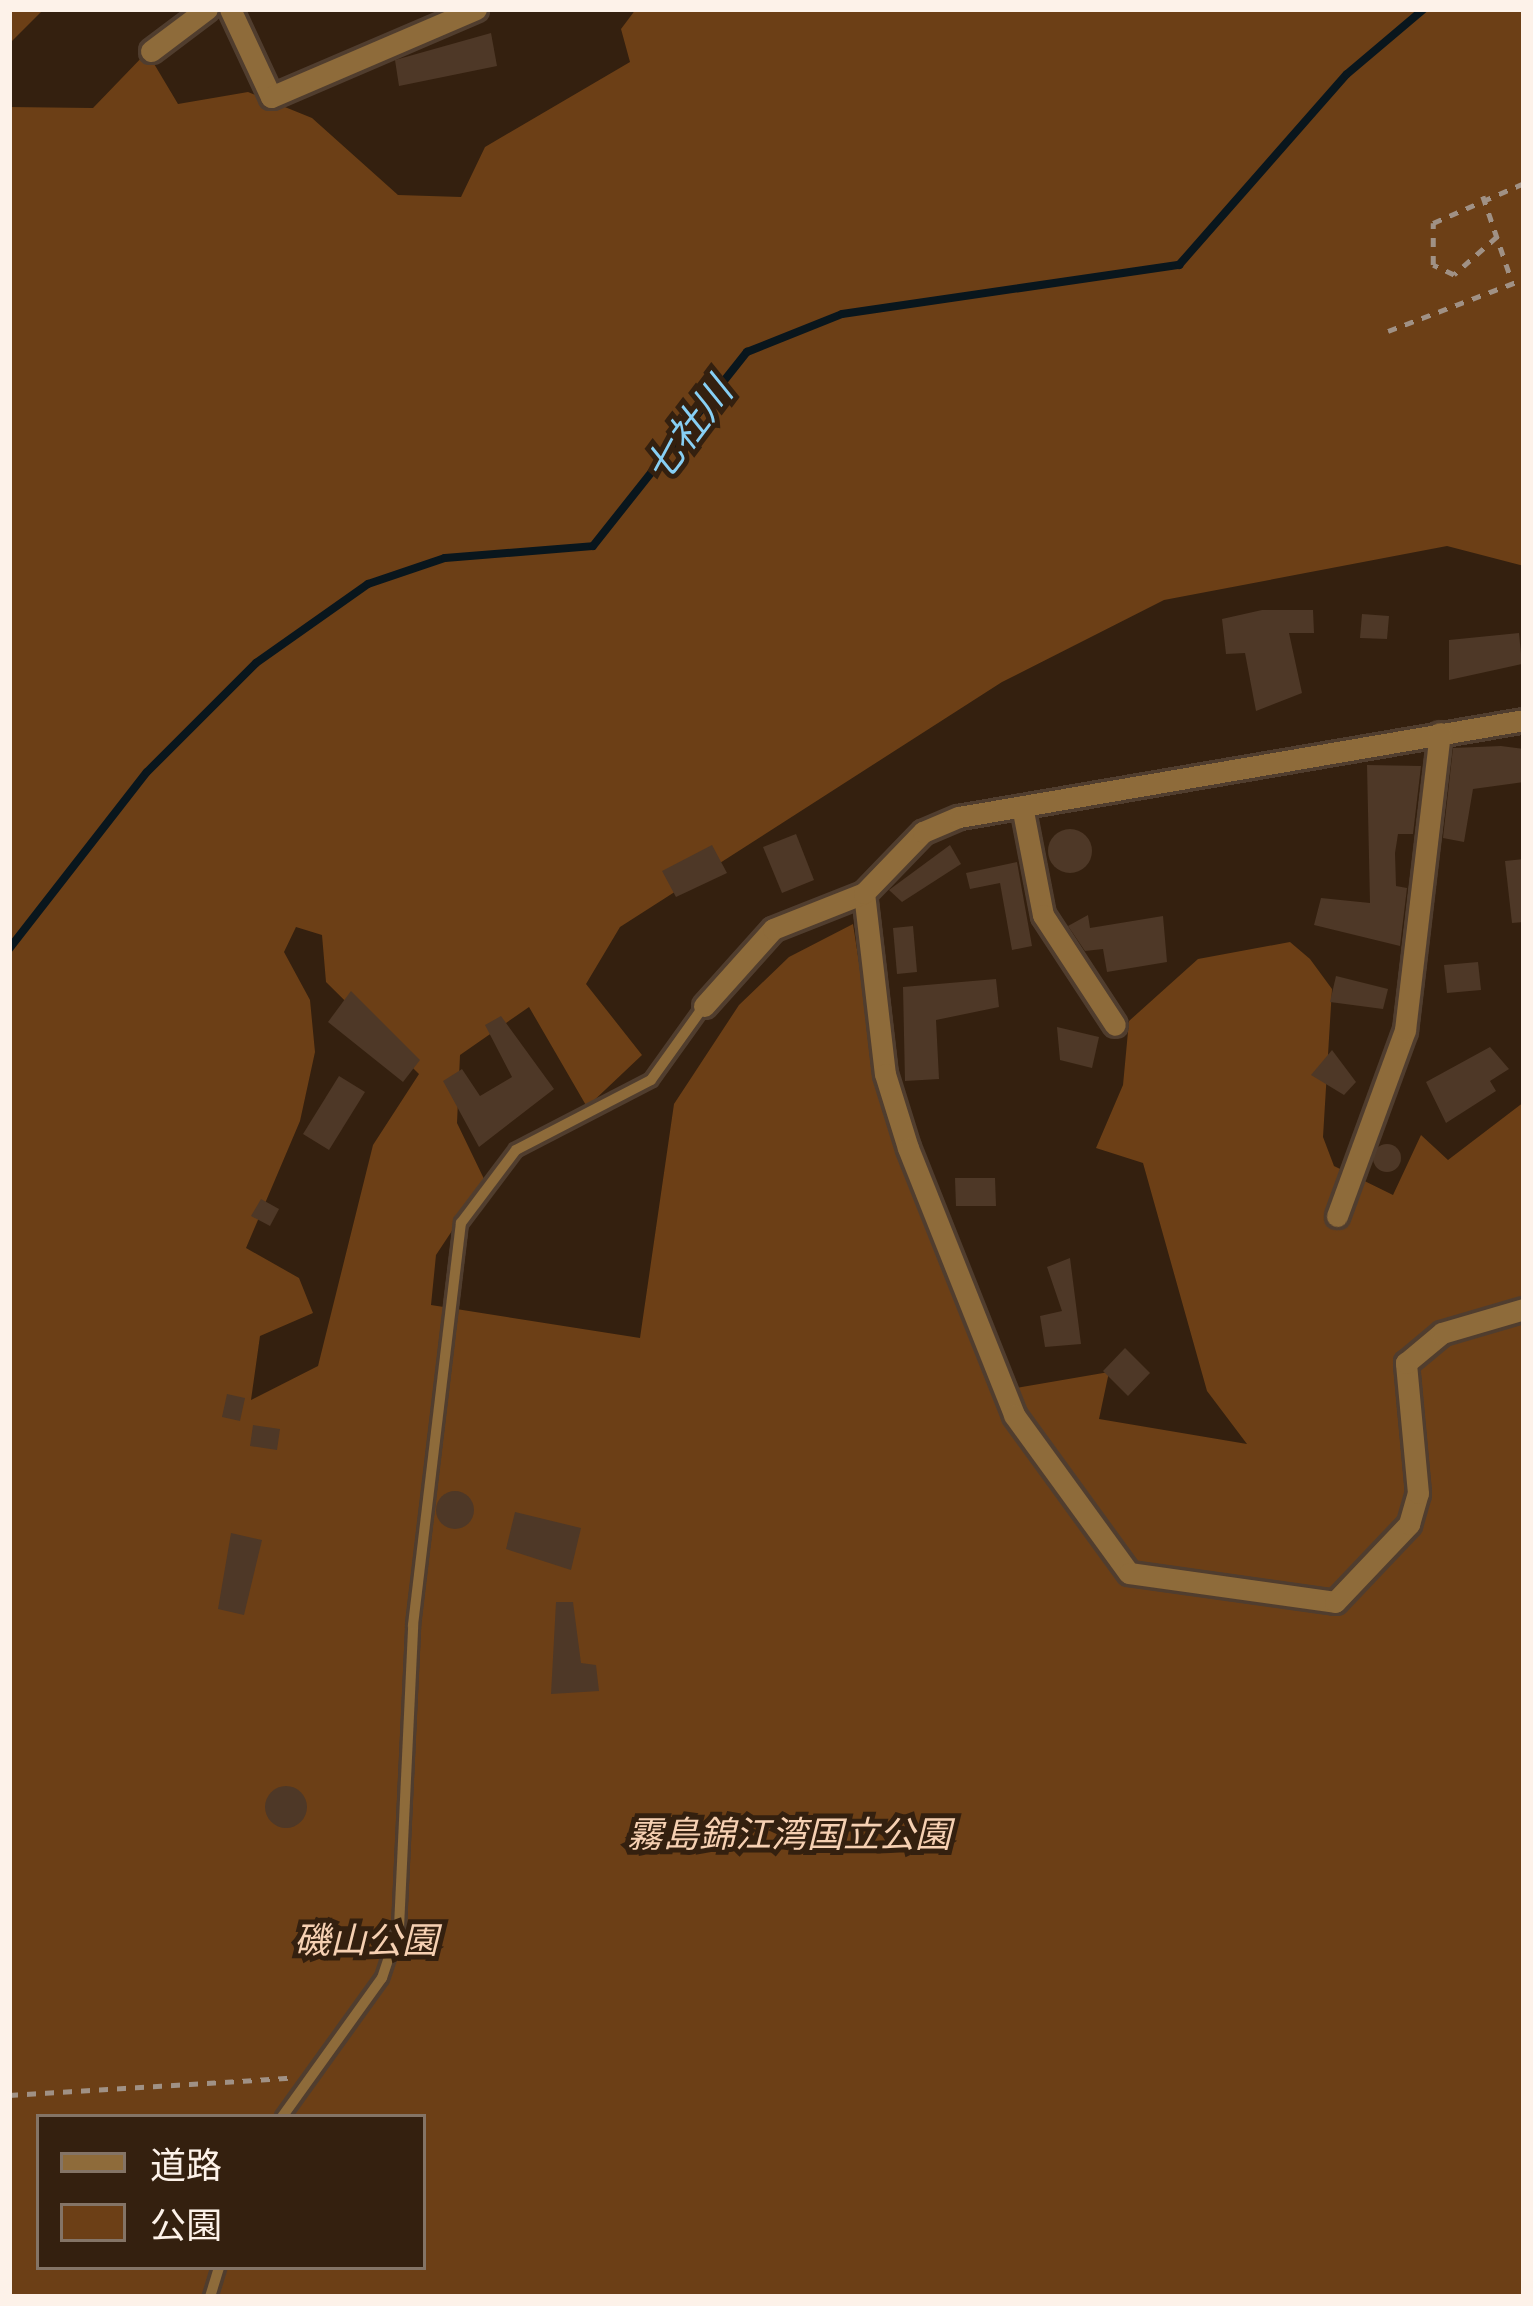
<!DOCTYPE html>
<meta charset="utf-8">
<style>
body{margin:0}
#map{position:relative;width:1533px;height:2306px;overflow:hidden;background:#34200f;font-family:"IBM Plex Serif","Noto Sans JP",serif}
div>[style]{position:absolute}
.green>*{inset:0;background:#6c3f16}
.stream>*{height:8px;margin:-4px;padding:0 4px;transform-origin:4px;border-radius:4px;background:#09161d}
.building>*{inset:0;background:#4e3827}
.round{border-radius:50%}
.path>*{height:4.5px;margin-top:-2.25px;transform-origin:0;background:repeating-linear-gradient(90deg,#a09185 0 9px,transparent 0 18px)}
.roads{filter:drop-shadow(3px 0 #503d2e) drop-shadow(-3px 0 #503d2e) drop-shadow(0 3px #503d2e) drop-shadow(0 -3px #503d2e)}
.service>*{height:10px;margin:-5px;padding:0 5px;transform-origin:5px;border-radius:5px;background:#8e6b3a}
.minor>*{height:21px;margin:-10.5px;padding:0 10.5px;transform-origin:10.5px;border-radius:10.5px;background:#8e6b3a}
span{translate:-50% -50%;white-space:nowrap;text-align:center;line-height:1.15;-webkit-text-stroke:10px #34200f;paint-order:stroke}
.park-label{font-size:36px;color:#f6d0b2;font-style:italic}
.water-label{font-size:39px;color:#87cff4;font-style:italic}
.frame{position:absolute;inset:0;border:12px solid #fdf2e9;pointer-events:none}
.legend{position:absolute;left:36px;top:2114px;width:390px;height:156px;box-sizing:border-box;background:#34200f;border:3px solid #847466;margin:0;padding:15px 21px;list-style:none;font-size:36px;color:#fdf2e9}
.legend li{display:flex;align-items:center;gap:24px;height:60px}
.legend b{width:60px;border:3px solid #847466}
</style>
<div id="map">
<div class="green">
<i style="clip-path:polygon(9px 9px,44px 9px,9px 44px)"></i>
<i style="clip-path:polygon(evenodd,636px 9px,1524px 9px,1524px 566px,1447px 546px,1164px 600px,1002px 682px,620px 927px,586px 984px,642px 1055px,587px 1107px,529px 1007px,460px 1055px,457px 1123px,485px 1181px,436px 1255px,431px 1305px,640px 1338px,674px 1104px,739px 1005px,789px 957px,853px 924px,882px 1110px,939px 1251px,1010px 1389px,1109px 1372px,1099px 1419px,1247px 1444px,1207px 1391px,1143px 1163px,1096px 1148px,1123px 1085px,1129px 1021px,1198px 959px,1290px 942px,1310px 959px,1332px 989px,1323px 1137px,1334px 1166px,1393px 1195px,1421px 1135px,1448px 1160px,1524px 1102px,1524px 2297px,9px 2297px,9px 107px,93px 108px,147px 52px,178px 104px,248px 92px,312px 118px,398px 195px,461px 197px,485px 147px,630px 62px,621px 29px,636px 9px,296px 927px,322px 935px,326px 982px,419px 1074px,373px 1145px,318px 1366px,251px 1400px,260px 1336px,313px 1313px,299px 1278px,246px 1248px,300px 1121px,315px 1052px,310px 1000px,284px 952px,296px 927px,636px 9px,39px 2117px,423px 2117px,423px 2267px,39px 2267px,39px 2117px)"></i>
</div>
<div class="stream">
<i style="left:9px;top:949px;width:224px;rotate:-52.1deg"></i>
<i style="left:147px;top:772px;width:154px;rotate:-45deg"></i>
<i style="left:256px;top:663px;width:137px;rotate:-35.2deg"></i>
<i style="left:368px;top:584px;width:81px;rotate:-18.7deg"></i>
<i style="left:445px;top:558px;width:148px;rotate:-4.6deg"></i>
<i style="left:593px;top:546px;width:248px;rotate:-51.6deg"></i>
<i style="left:747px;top:352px;width:102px;rotate:-21.8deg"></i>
<i style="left:842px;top:314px;width:341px;rotate:-8.3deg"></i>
<i style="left:1179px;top:265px;width:254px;rotate:-48.7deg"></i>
<i style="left:1347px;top:74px;width:101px;rotate:-40.2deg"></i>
</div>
<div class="building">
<i style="clip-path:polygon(491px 33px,497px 66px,399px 86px,395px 60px)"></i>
<i style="clip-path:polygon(1262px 610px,1313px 610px,1314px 633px,1289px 633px,1302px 693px,1256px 711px,1245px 653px,1226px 654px,1222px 619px)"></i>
<i style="clip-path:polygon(1362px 614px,1389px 616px,1387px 639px,1360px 638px)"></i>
<i style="clip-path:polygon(1519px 633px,1522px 664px,1449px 680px,1449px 640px)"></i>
<i style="clip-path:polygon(1501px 746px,1524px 749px,1524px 782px,1473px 789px,1464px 842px,1443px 838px,1453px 748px)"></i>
<i style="clip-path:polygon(1367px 765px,1421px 766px,1413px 834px,1398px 834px,1395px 853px,1396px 886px,1407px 888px,1400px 946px,1314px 925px,1321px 898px,1370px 903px)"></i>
<i class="round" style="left:1048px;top:829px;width:44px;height:44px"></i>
<i style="clip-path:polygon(796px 834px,814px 880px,782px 893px,763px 847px)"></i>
<i style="clip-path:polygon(712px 845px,727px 873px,676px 897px,662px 871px)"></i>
<i style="clip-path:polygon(950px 845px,961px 864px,902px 902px,889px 890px)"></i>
<i style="clip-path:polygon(1524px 859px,1524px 922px,1512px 923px,1505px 861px)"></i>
<i style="clip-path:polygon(1017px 862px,1032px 946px,1012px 950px,1000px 883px,970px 889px,966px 873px)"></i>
<i style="clip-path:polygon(1088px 915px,1090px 928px,1163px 916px,1167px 962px,1107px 972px,1103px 949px,1085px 951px,1068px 926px)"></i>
<i style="clip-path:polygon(913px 926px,917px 972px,897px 974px,893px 928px)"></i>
<i style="clip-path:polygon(1478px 962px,1481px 990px,1447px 993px,1444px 965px)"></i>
<i style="clip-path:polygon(1336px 976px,1388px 989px,1383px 1009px,1330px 1002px)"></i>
<i style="clip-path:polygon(996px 979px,999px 1007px,936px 1020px,939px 1079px,905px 1081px,903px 987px)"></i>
<i style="clip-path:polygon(351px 991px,420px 1060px,403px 1082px,328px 1022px)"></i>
<i style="clip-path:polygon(501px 1016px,554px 1089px,479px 1147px,443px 1081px,462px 1069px,480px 1096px,512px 1077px,485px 1025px)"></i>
<i style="clip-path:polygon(1057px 1027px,1099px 1037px,1092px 1068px,1060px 1060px)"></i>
<i style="clip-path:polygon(1490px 1047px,1509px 1069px,1490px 1081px,1496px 1091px,1446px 1123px,1426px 1082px)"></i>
<i style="clip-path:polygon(1332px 1050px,1356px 1082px,1344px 1095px,1311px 1075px)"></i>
<i style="clip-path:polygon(339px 1076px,365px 1092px,329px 1150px,303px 1134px)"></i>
<i class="round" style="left:1373px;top:1144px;width:28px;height:28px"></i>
<i style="clip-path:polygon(955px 1178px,995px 1178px,996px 1206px,956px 1206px)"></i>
<i style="clip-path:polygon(261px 1199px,279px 1209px,270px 1226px,251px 1216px)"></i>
<i style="clip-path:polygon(1070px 1258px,1081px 1344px,1045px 1347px,1040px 1316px,1062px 1311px,1047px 1267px)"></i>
<i style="clip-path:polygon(1125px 1348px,1150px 1373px,1128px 1396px,1103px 1371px)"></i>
<i style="clip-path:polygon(227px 1394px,245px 1398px,240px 1421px,222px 1417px)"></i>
<i style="clip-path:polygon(253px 1425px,280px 1429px,277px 1450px,250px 1446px)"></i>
<i class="round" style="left:436px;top:1491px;width:38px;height:38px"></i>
<i style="clip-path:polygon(515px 1512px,581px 1528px,571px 1570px,506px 1549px)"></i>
<i style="clip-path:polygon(231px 1533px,262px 1540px,244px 1615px,218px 1609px)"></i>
<i style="clip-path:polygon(556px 1602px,573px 1602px,581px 1663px,596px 1665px,599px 1691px,551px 1694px)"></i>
<i class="round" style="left:265px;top:1786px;width:42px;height:42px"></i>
</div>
<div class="path">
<i style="left:1483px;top:196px;width:90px;rotate:71.2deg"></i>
<i style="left:1497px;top:237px;width:57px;rotate:138.5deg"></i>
<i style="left:1454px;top:275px;width:23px;rotate:-155deg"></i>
<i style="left:1433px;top:265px;width:42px;rotate:-90deg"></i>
<i style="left:1433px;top:223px;width:99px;rotate:-23.7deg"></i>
<i style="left:1388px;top:331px;width:146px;rotate:-20.9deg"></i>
<i style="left:9px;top:2095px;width:281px;rotate:-3.5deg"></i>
</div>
<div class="roads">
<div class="service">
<i style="left:282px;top:2117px;width:171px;rotate:-54.3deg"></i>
<i style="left:382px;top:1978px;width:54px;rotate:-71.6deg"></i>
<i style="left:399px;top:1927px;width:302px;rotate:-87.3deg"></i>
<i style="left:413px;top:1625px;width:405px;rotate:-83.2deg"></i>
<i style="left:461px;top:1223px;width:91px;rotate:-53deg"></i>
<i style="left:516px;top:1150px;width:152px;rotate:-27.4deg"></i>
<i style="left:651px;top:1080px;width:91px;rotate:-54.4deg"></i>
<i style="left:210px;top:2297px;width:31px;rotate:-73deg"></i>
</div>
<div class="minor">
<i style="left:230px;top:9px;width:97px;rotate:65deg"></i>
<i style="left:271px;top:97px;width:223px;rotate:-23.2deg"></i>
<i style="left:151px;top:51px;width:70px;rotate:-36.9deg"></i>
<i style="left:1022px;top:806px;width:111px;rotate:79.1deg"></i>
<i style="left:1043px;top:915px;width:131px;rotate:56.8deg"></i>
<i style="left:864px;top:893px;width:182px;rotate:83.4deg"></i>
<i style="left:885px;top:1074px;width:77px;rotate:72.7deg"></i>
<i style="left:908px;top:1148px;width:287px;rotate:68.3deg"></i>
<i style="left:1014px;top:1415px;width:195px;rotate:54deg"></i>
<i style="left:1129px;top:1573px;width:208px;rotate:8deg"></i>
<i style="left:1335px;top:1602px;width:108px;rotate:-46.5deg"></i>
<i style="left:1409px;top:1524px;width:32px;rotate:-74deg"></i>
<i style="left:1418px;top:1493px;width:131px;rotate:-95.3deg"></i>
<i style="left:1406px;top:1363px;width:47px;rotate:-39.8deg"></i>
<i style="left:1442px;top:1333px;width:85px;rotate:-16.3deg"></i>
<i style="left:704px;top:1006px;width:103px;rotate:-48.1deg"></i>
<i style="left:773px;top:929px;width:98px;rotate:-21.6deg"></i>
<i style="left:864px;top:893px;width:85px;rotate:-46deg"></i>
<i style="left:923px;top:832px;width:39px;rotate:-23deg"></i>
<i style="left:959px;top:817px;width:573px;rotate:-9.74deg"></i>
<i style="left:1337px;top:1216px;width:198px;rotate:-69.9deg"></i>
<i style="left:1405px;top:1030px;width:299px;rotate:-83.3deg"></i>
</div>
</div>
<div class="park-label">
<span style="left:789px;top:1834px">霧島錦江湾国立公園</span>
<span style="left:366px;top:1940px">磯山公園</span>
</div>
<div class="water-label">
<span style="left:688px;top:430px;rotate:-53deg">七社川</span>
</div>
<div class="frame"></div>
<ul class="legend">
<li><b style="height:15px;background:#8e6b3a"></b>道路</li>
<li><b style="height:33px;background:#6c3f16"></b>公園</li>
</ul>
</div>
